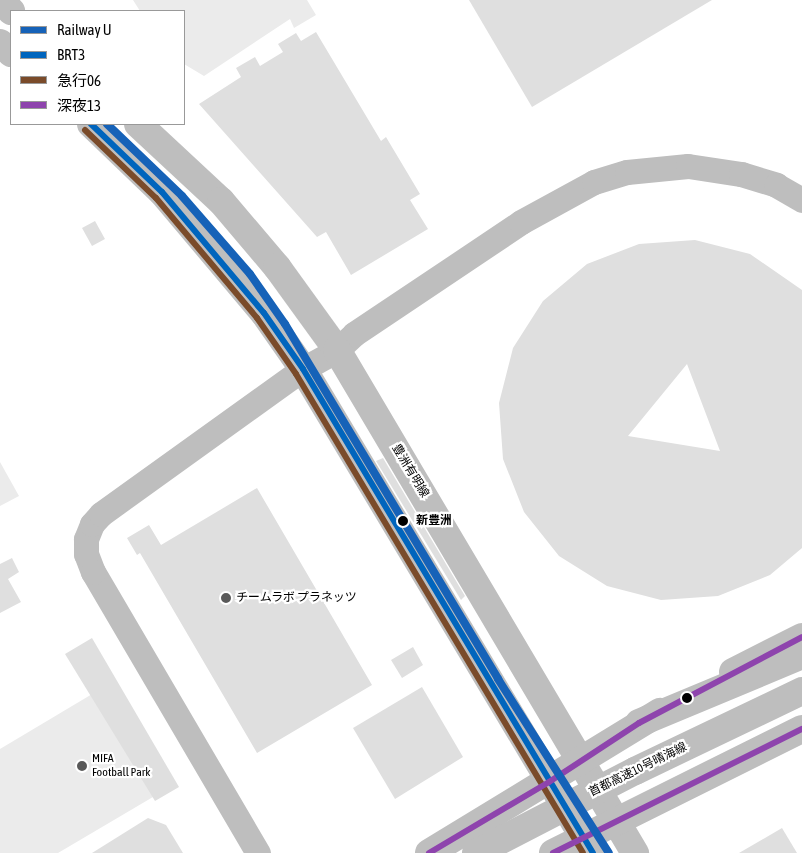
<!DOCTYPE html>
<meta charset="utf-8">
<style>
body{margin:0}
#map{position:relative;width:802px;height:853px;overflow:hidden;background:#fff;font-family:"Asap Condensed","Noto Sans JP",sans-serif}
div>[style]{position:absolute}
.green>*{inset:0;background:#ebebeb}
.building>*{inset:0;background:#dfdfdf}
.minor>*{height:25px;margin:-12.5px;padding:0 12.5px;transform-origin:12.5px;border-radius:12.5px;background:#bebebe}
.major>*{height:28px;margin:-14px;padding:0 14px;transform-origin:14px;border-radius:14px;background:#bebebe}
.highway>*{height:28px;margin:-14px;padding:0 14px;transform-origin:14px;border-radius:14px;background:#bebebe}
.bus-1>*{height:6px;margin:-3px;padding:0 3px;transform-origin:3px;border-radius:3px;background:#0065bd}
.bus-2>*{height:6px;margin:-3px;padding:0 3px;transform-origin:3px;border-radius:3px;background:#7a4b2a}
.bus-3>*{height:6px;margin:-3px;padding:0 3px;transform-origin:3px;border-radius:3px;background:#8e44ad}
.rail-1>*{height:8px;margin:-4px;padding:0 4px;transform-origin:4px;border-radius:4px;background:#1662b8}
.dots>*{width:14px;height:14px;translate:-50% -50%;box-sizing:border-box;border:2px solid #fff;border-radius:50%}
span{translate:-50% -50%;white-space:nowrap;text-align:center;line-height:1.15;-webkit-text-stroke:4.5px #fff;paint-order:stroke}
.street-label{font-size:12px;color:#000}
.stop-label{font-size:12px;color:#000;font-weight:700}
.left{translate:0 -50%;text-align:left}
.poi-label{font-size:12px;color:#000}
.legend{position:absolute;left:10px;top:10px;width:175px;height:115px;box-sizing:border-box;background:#fff;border:1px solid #999;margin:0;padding:6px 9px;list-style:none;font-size:15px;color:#000}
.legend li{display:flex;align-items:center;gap:10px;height:25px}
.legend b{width:25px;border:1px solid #999}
</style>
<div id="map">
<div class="green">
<i style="clip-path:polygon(133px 0,307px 0,316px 15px,294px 28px,290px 19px,204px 76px,184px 64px,184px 11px,140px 11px)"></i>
<i style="clip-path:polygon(0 462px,19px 496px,0 506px)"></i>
<i style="clip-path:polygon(114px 681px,175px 784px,58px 853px,0 853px,0 749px)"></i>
</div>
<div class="building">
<i style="clip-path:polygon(469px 0,712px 0,532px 107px)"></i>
<i style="clip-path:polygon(316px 32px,381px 141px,386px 137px,420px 194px,410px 200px,428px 229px,351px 275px,326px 232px,317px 237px,199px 104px,241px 77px,236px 68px,255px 57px,260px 66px,283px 52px,278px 44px,296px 33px,301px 41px)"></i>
<i style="clip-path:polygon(95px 221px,105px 239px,92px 246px,82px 228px)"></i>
<i style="clip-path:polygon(evenodd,695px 240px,750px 254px,802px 290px,802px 548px,770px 575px,718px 596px,661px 600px,607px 586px,559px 556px,524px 512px,503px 459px,499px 403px,513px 348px,543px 301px,587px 264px,639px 244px,695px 240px,687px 364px,720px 451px,628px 436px,687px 364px)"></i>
<i style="clip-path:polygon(383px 458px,465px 596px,461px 600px,376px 461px)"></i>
<i style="clip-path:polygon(257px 488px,372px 685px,257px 753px,140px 553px,137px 555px,127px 538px,149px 525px,161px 545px)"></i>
<i style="clip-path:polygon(12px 558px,19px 572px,8px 579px,21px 602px,0 613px,0 564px)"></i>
<i style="clip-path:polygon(92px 638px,179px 787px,155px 801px,65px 654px)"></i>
<i style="clip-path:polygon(413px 647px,423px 665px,402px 678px,391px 660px)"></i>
<i style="clip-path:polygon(422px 687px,463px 757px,395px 799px,353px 728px)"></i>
<i style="clip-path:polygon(148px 818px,166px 825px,183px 853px,92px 853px)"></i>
<i style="clip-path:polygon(782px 828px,797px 853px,739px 853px)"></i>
</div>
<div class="minor">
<i style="left:258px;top:853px;width:326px;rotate:-120.4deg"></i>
<i style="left:93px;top:572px;width:19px;rotate:-111deg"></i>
<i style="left:86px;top:554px;width:15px;rotate:-90deg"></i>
<i style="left:86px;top:539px;width:16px;rotate:-68deg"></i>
<i style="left:92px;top:524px;width:13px;rotate:-48deg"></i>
<i style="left:101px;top:514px;width:249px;rotate:-35.7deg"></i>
<i style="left:303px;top:369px;width:39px;rotate:-29deg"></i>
<i style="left:337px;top:350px;width:23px;rotate:-43deg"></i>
<i style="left:354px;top:334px;width:201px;rotate:-33.8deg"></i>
<i style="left:521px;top:222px;width:83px;rotate:-28.7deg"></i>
<i style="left:594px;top:182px;width:34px;rotate:-17deg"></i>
<i style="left:627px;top:172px;width:61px;rotate:-5.6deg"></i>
<i style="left:688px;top:166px;width:54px;rotate:8.6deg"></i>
<i style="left:741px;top:174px;width:37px;rotate:17deg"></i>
<i style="left:776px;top:185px;width:30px;rotate:30deg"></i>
</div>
<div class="major">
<i style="left:0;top:1px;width:15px;rotate:42deg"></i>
<i style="left:0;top:43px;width:15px;rotate:42deg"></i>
<i style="left:91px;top:124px;width:98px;rotate:43.8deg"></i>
<i style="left:162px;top:192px;width:158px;rotate:49.9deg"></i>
<i style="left:264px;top:313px;width:68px;rotate:55.1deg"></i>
<i style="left:303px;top:369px;width:564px;rotate:59.07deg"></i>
<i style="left:138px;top:124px;width:113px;rotate:42.9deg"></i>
<i style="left:221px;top:201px;width:87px;rotate:49.7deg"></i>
<i style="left:277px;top:267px;width:102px;rotate:54.1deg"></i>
<i style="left:337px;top:350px;width:585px;rotate:59.36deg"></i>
<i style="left:733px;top:672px;width:77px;rotate:-26.9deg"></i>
<i style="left:429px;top:853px;width:271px;rotate:-31.4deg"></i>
<i style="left:553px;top:853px;width:278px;rotate:-26.5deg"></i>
</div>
<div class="highway">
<i style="left:639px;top:723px;width:177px;rotate:-22.6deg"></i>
<i style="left:476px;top:853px;width:179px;rotate:-27.3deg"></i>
<i style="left:635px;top:771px;width:185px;rotate:-25.6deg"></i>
</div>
<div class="bus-1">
<i style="left:91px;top:124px;width:98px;rotate:43.8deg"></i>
<i style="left:162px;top:192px;width:158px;rotate:49.9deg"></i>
<i style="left:264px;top:313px;width:68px;rotate:55.1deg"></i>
<i style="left:303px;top:369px;width:564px;rotate:59.07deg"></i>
</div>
<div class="bus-2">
<i style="left:85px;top:130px;width:98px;rotate:43.8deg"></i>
<i style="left:156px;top:198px;width:157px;rotate:49.9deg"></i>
<i style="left:257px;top:318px;width:68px;rotate:55.1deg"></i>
<i style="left:296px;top:374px;width:558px;rotate:59.07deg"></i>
</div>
<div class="bus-3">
<i style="left:429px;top:853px;width:139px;rotate:-30.6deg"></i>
<i style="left:549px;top:782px;width:108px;rotate:-33.2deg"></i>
<i style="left:639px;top:723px;width:184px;rotate:-27.8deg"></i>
<i style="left:553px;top:853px;width:278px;rotate:-26.5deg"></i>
</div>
<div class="rail-1">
<i style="left:107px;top:124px;width:104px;rotate:43.8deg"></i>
<i style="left:182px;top:196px;width:103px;rotate:48.9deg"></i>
<i style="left:250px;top:274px;width:61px;rotate:55deg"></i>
<i style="left:285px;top:324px;width:414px;rotate:59deg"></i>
<i style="left:498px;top:679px;width:206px;rotate:57.5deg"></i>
</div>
<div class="dots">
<i style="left:403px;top:521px;background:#000"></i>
<i style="left:226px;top:598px;background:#595959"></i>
<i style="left:687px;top:698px;background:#000"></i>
<i style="left:82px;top:766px;background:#595959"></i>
</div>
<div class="street-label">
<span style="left:410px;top:471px;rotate:59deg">豊洲有明線</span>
<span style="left:638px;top:770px;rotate:-26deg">首都高速10号晴海線</span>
</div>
<div class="stop-label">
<span class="left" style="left:416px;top:521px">新豊洲</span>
</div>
<div class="poi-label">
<span class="left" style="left:236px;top:598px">チームラボ プラネッツ</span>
<span class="left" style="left:92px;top:766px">MIFA<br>Football Park</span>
</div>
<ul class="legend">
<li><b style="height:6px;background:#1662b8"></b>Railway U</li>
<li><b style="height:6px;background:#0065bd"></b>BRT3</li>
<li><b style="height:6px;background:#7a4b2a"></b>急行06</li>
<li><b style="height:6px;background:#8e44ad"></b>深夜13</li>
</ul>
</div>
